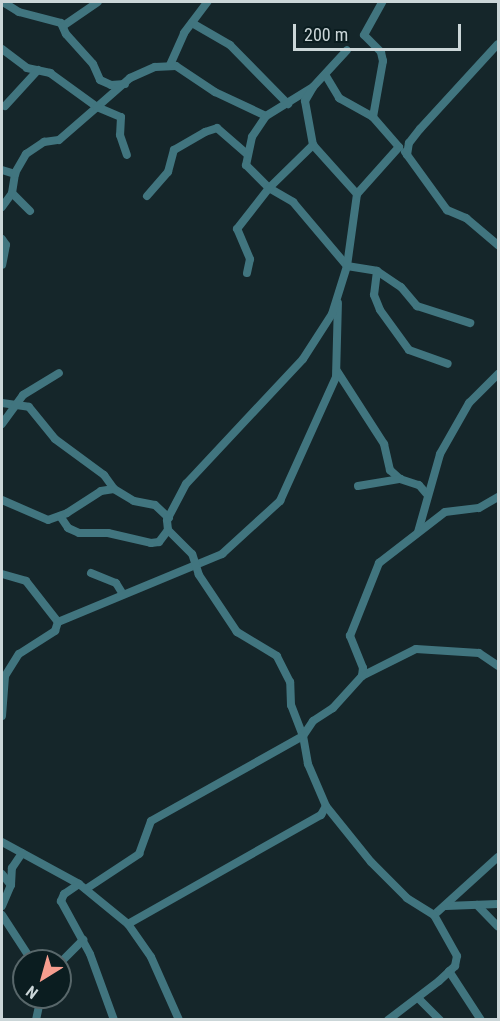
<!DOCTYPE html>
<style>
body{margin:0}
#map{position:relative;width:500px;height:1021px;overflow:hidden;background:#15262a;font-family:"Roboto Condensed",sans-serif}
div>[style]{position:absolute}
.minor>*{height:8px;margin:-4px;padding:0 4px;transform-origin:4px;border-radius:4px;background:#41757f}
span{translate:-50% -50%;white-space:nowrap;text-align:center;line-height:1.15;-webkit-text-stroke:6px #0b1d20;paint-order:stroke}
.frame{position:absolute;inset:0;border:3px solid #cbd6d8;pointer-events:none}
.north{position:absolute;left:12px;top:949px;width:60px;height:60px;box-sizing:border-box;background:#0b1d20;border:2px solid #58676a;border-radius:50%;rotate:217deg;font-size:16px;font-weight:700;line-height:24px;text-align:center;color:#cbd6d8}
.north::after{content:'';display:block;margin:auto;width:21px;height:27px;background:#f59d8e;clip-path:polygon(50% 0,100% 100%,50% 72%,0 100%)}
.scale{position:absolute;left:293px;top:24px;width:168px;height:27px;box-sizing:border-box;border:3px solid #cbd6d8;border-top:0;padding-left:8px;font-size:18px;line-height:21px;white-space:nowrap;color:#cbd6d8;-webkit-text-stroke:4px #0b1d20;paint-order:stroke}
</style>
<div id="map">
<div class="minor">
<i style="left:3px;top:2px;width:19px;rotate:32deg"></i>
<i style="left:19px;top:12px;width:43px;rotate:14.7deg"></i>
<i style="left:61px;top:23px;width:12px;rotate:66deg"></i>
<i style="left:66px;top:34px;width:40px;rotate:48deg"></i>
<i style="left:93px;top:64px;width:17px;rotate:66deg"></i>
<i style="left:100px;top:80px;width:12px;rotate:24deg"></i>
<i style="left:111px;top:85px;width:14px;rotate:-4deg"></i>
<i style="left:192px;top:23px;width:44px;rotate:30.1deg"></i>
<i style="left:230px;top:45px;width:83px;rotate:45.5deg"></i>
<i style="left:63px;top:26px;width:42px;rotate:-34.4deg"></i>
<i style="left:2px;top:49px;width:31px;rotate:37deg"></i>
<i style="left:27px;top:68px;width:24px;rotate:12deg"></i>
<i style="left:50px;top:73px;width:58px;rotate:35.9deg"></i>
<i style="left:97px;top:107px;width:44px;rotate:-41.3deg"></i>
<i style="left:130px;top:78px;width:27px;rotate:-24deg"></i>
<i style="left:155px;top:67px;width:21px;rotate:-3deg"></i>
<i style="left:176px;top:66px;width:47px;rotate:33.7deg"></i>
<i style="left:215px;top:92px;width:56px;rotate:25.2deg"></i>
<i style="left:266px;top:116px;width:25px;rotate:124deg"></i>
<i style="left:252px;top:137px;width:29px;rotate:102deg"></i>
<i style="left:246px;top:165px;width:33px;rotate:45deg"></i>
<i style="left:269px;top:188px;width:28px;rotate:30deg"></i>
<i style="left:293px;top:202px;width:84px;rotate:49.8deg"></i>
<i style="left:347px;top:266px;width:30px;rotate:9deg"></i>
<i style="left:377px;top:271px;width:29px;rotate:34deg"></i>
<i style="left:401px;top:287px;width:25px;rotate:50deg"></i>
<i style="left:417px;top:306px;width:56px;rotate:17.8deg"></i>
<i style="left:170px;top:65px;width:35px;rotate:-66deg"></i>
<i style="left:184px;top:33px;width:39px;rotate:-53deg"></i>
<i style="left:326px;top:76px;width:26px;rotate:59deg"></i>
<i style="left:339px;top:98px;width:39px;rotate:29deg"></i>
<i style="left:5px;top:106px;width:49px;rotate:-47.5deg"></i>
<i style="left:266px;top:116px;width:55px;rotate:-31.7deg"></i>
<i style="left:313px;top:87px;width:50px;rotate:-47.4deg"></i>
<i style="left:313px;top:145px;width:66px;rotate:48.1deg"></i>
<i style="left:405px;top:152px;width:72px;rotate:54.1deg"></i>
<i style="left:447px;top:210px;width:21px;rotate:23deg"></i>
<i style="left:466px;top:218px;width:42px;rotate:40.2deg"></i>
<i style="left:407px;top:155px;width:12px;rotate:-81deg"></i>
<i style="left:409px;top:143px;width:18px;rotate:-52deg"></i>
<i style="left:420px;top:129px;width:115px;rotate:-47.5deg"></i>
<i style="left:2px;top:170px;width:14px;rotate:17deg"></i>
<i style="left:147px;top:196px;width:32px;rotate:-49deg"></i>
<i style="left:168px;top:172px;width:23px;rotate:-75deg"></i>
<i style="left:174px;top:150px;width:36px;rotate:-30deg"></i>
<i style="left:205px;top:132px;width:13px;rotate:-18deg"></i>
<i style="left:217px;top:128px;width:40px;rotate:41deg"></i>
<i style="left:2px;top:207px;width:17px;rotate:-54deg"></i>
<i style="left:30px;top:211px;width:25px;rotate:-135deg"></i>
<i style="left:12px;top:193px;width:20px;rotate:-81deg"></i>
<i style="left:15px;top:173px;width:22px;rotate:-60deg"></i>
<i style="left:26px;top:154px;width:22px;rotate:-34deg"></i>
<i style="left:44px;top:142px;width:15px;rotate:-8deg"></i>
<i style="left:59px;top:140px;width:50px;rotate:-41deg"></i>
<i style="left:97px;top:107px;width:26px;rotate:23deg"></i>
<i style="left:121px;top:117px;width:18px;rotate:93deg"></i>
<i style="left:120px;top:135px;width:21px;rotate:71deg"></i>
<i style="left:2px;top:239px;width:7px;rotate:56deg"></i>
<i style="left:6px;top:245px;width:20px;rotate:101deg"></i>
<i style="left:377px;top:271px;width:24px;rotate:97deg"></i>
<i style="left:374px;top:295px;width:16px;rotate:68deg"></i>
<i style="left:380px;top:310px;width:49px;rotate:54.1deg"></i>
<i style="left:409px;top:350px;width:41px;rotate:19.7deg"></i>
<i style="left:247px;top:273px;width:14px;rotate:-78deg"></i>
<i style="left:250px;top:259px;width:33px;rotate:-113deg"></i>
<i style="left:237px;top:229px;width:52px;rotate:-52deg"></i>
<i style="left:269px;top:188px;width:62px;rotate:-44.3deg"></i>
<i style="left:313px;top:145px;width:45px;rotate:-100.3deg"></i>
<i style="left:305px;top:101px;width:16px;rotate:-60deg"></i>
<i style="left:337px;top:371px;width:87px;rotate:57.2deg"></i>
<i style="left:384px;top:444px;width:27px;rotate:77deg"></i>
<i style="left:390px;top:470px;width:13px;rotate:42deg"></i>
<i style="left:400px;top:479px;width:20px;rotate:18deg"></i>
<i style="left:419px;top:485px;width:11px;rotate:49deg"></i>
<i style="left:2px;top:403px;width:27px;rotate:8deg"></i>
<i style="left:29px;top:407px;width:41px;rotate:50.9deg"></i>
<i style="left:55px;top:439px;width:61px;rotate:36.3deg"></i>
<i style="left:104px;top:475px;width:17px;rotate:54deg"></i>
<i style="left:114px;top:489px;width:23px;rotate:31deg"></i>
<i style="left:134px;top:501px;width:21px;rotate:11deg"></i>
<i style="left:155px;top:505px;width:19px;rotate:43deg"></i>
<i style="left:2px;top:424px;width:36px;rotate:-54deg"></i>
<i style="left:23px;top:395px;width:42px;rotate:-31.4deg"></i>
<i style="left:358px;top:486px;width:43px;rotate:-9.5deg"></i>
<i style="left:2px;top:500px;width:50px;rotate:23.5deg"></i>
<i style="left:48px;top:520px;width:20px;rotate:-20deg"></i>
<i style="left:67px;top:513px;width:40px;rotate:-32.9deg"></i>
<i style="left:101px;top:491px;width:13px;rotate:-9deg"></i>
<i style="left:60px;top:516px;width:14px;rotate:56deg"></i>
<i style="left:68px;top:528px;width:12px;rotate:24deg"></i>
<i style="left:79px;top:533px;width:29px"></i>
<i style="left:108px;top:533px;width:44px;rotate:13.1deg"></i>
<i style="left:151px;top:543px;width:8px;rotate:-7deg"></i>
<i style="left:159px;top:542px;width:15px;rotate:-53deg"></i>
<i style="left:418px;top:532px;width:81px;rotate:-74.2deg"></i>
<i style="left:440px;top:454px;width:59px;rotate:-60.4deg"></i>
<i style="left:469px;top:403px;width:41px;rotate:-45deg"></i>
<i style="left:91px;top:573px;width:27px;rotate:22deg"></i>
<i style="left:116px;top:583px;width:13px;rotate:58deg"></i>
<i style="left:2px;top:574px;width:25px;rotate:16deg"></i>
<i style="left:26px;top:581px;width:52px;rotate:52deg"></i>
<i style="left:362px;top:676px;width:60px;rotate:-26.6deg"></i>
<i style="left:416px;top:649px;width:63px;rotate:3.6deg"></i>
<i style="left:479px;top:653px;width:23px;rotate:34deg"></i>
<i style="left:2px;top:716px;width:40px;rotate:-85.7deg"></i>
<i style="left:5px;top:676px;width:26px;rotate:-58deg"></i>
<i style="left:19px;top:654px;width:43px;rotate:-32.6deg"></i>
<i style="left:55px;top:631px;width:9px;rotate:-72deg"></i>
<i style="left:58px;top:622px;width:178px;rotate:-22.5deg"></i>
<i style="left:222px;top:554px;width:79px;rotate:-42.4deg"></i>
<i style="left:280px;top:501px;width:136px;rotate:-65.7deg"></i>
<i style="left:336px;top:377px;width:74px;rotate:-88.5deg"></i>
<i style="left:2px;top:842px;width:88px;rotate:28.6deg"></i>
<i style="left:79px;top:884px;width:63px;rotate:39.2deg"></i>
<i style="left:128px;top:924px;width:40px;rotate:55.1deg"></i>
<i style="left:151px;top:957px;width:69px;rotate:66deg"></i>
<i style="left:2px;top:874px;width:14px;rotate:51deg"></i>
<i style="left:79px;top:884px;width:18px;rotate:146deg"></i>
<i style="left:64px;top:894px;width:8px;rotate:113deg"></i>
<i style="left:61px;top:901px;width:60px;rotate:61.3deg"></i>
<i style="left:90px;top:954px;width:70px;rotate:70deg"></i>
<i style="left:86px;top:889px;width:64px;rotate:-33.4deg"></i>
<i style="left:139px;top:854px;width:35px;rotate:-70deg"></i>
<i style="left:151px;top:821px;width:174px;rotate:-29.2deg"></i>
<i style="left:303px;top:736px;width:33px;rotate:-111deg"></i>
<i style="left:291px;top:705px;width:23px;rotate:-92deg"></i>
<i style="left:290px;top:682px;width:29px;rotate:-117deg"></i>
<i style="left:277px;top:656px;width:47px;rotate:-149deg"></i>
<i style="left:237px;top:632px;width:69px;rotate:-123.7deg"></i>
<i style="left:199px;top:575px;width:22px;rotate:-108deg"></i>
<i style="left:192px;top:554px;width:34px;rotate:-135deg"></i>
<i style="left:168px;top:530px;width:10px;rotate:-96deg"></i>
<i style="left:167px;top:520px;width:41px;rotate:-62.2deg"></i>
<i style="left:186px;top:484px;width:171px;rotate:-46.9deg"></i>
<i style="left:303px;top:359px;width:54px;rotate:-57.2deg"></i>
<i style="left:332px;top:314px;width:50px;rotate:-72.6deg"></i>
<i style="left:347px;top:266px;width:73px;rotate:-82.1deg"></i>
<i style="left:357px;top:194px;width:63px;rotate:-48.2deg"></i>
<i style="left:399px;top:147px;width:40px;rotate:-131deg"></i>
<i style="left:373px;top:117px;width:57px;rotate:-79.9deg"></i>
<i style="left:383px;top:61px;width:9px;rotate:-103deg"></i>
<i style="left:381px;top:52px;width:24px;rotate:-135deg"></i>
<i style="left:364px;top:35px;width:38px;rotate:-61deg"></i>
<i style="left:477px;top:905px;width:30px;rotate:46deg"></i>
<i style="left:2px;top:906px;width:23px;rotate:-67deg"></i>
<i style="left:11px;top:885px;width:17px;rotate:-87deg"></i>
<i style="left:12px;top:868px;width:18px;rotate:-56deg"></i>
<i style="left:446px;top:906px;width:52px;rotate:-2.2deg"></i>
<i style="left:2px;top:915px;width:55px;rotate:56.9deg"></i>
<i style="left:434px;top:915px;width:86px;rotate:-42.2deg"></i>
<i style="left:128px;top:924px;width:222px;rotate:-29.5deg"></i>
<i style="left:321px;top:815px;width:10px;rotate:-61deg"></i>
<i style="left:60px;top:963px;width:33px;rotate:-45deg"></i>
<i style="left:449px;top:971px;width:59px;rotate:56.9deg"></i>
<i style="left:419px;top:999px;width:30px;rotate:45deg"></i>
<i style="left:36px;top:1020px;width:24px;rotate:-78deg"></i>
<i style="left:388px;top:1020px;width:64px;rotate:-37.4deg"></i>
<i style="left:439px;top:981px;width:22px;rotate:-43deg"></i>
<i style="left:455px;top:966px;width:10px;rotate:-79deg"></i>
<i style="left:457px;top:956px;width:47px;rotate:-119.3deg"></i>
<i style="left:434px;top:915px;width:32px;rotate:-148deg"></i>
<i style="left:407px;top:898px;width:51px;rotate:-135deg"></i>
<i style="left:371px;top:862px;width:72px;rotate:-128.8deg"></i>
<i style="left:326px;top:806px;width:46px;rotate:-113.2deg"></i>
<i style="left:308px;top:764px;width:28px;rotate:-100deg"></i>
<i style="left:303px;top:736px;width:18px;rotate:-56deg"></i>
<i style="left:313px;top:721px;width:24px;rotate:-33deg"></i>
<i style="left:333px;top:708px;width:43px;rotate:-47.8deg"></i>
<i style="left:362px;top:676px;width:8px;rotate:-83deg"></i>
<i style="left:363px;top:668px;width:35px;rotate:-112deg"></i>
<i style="left:350px;top:636px;width:79px;rotate:-68.3deg"></i>
<i style="left:379px;top:563px;width:83px;rotate:-37.7deg"></i>
<i style="left:445px;top:512px;width:34px;rotate:-7deg"></i>
<i style="left:479px;top:508px;width:22px;rotate:-30deg"></i>
</div>
<div class="frame"></div>
<div class="north">N</div>
<div class="scale">200 m</div>
</div>
